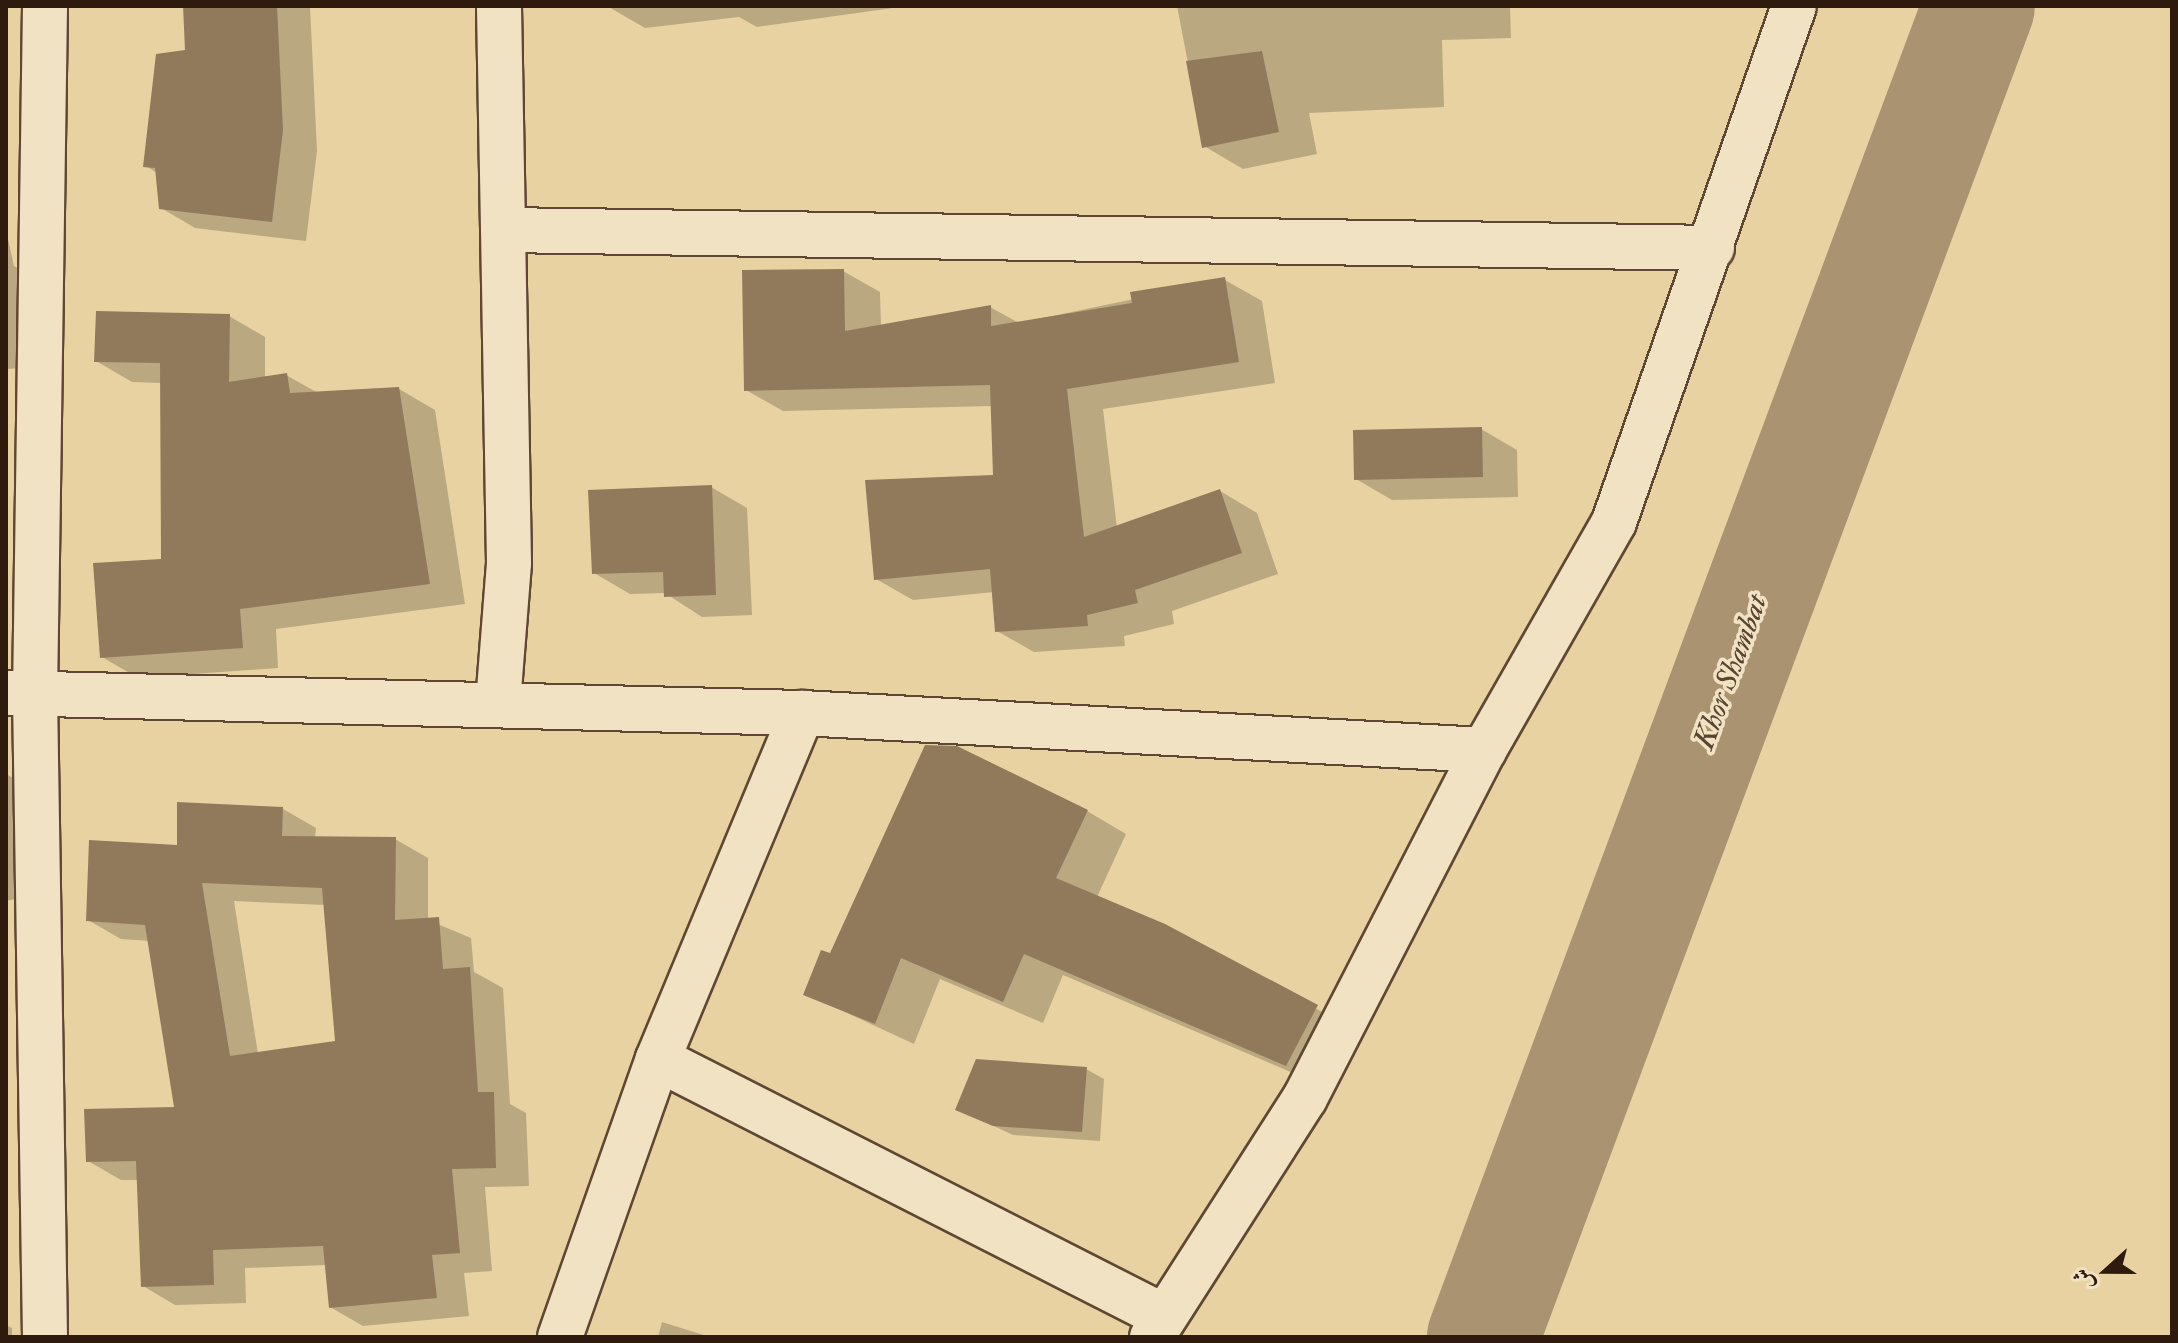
<!DOCTYPE html>
<meta charset="utf-8">
<style>
body{margin:0}
#map{position:relative;width:2178px;height:1343px;overflow:hidden;background:#e9d2a2;font-family:"IM FELL Double Pica",Amiri,serif}
div>[style]{position:absolute}
.shadow>*{inset:0;background:#0003}
.river>*{height:112px;margin:-56px;padding:0 56px;transform-origin:56px;border-radius:56px;background:#aa9370}
.building>*{inset:0;background:#907a5b}
.roads{filter:drop-shadow(2px 0 #5e4833) drop-shadow(-2px 0 #5e4833) drop-shadow(0 2px #5e4833) drop-shadow(0 -2px #5e4833)}
.minor>*{height:44px;margin:-22px;padding:0 22px;transform-origin:22px;border-radius:22px;background:#f1e2c3}
span{translate:-50% -50%;white-space:nowrap;text-align:center;line-height:1.15;-webkit-text-stroke:7px #f1e2c3;paint-order:stroke}
.water-label{font-size:30px;color:#5a4430;font-style:italic}
.frame{position:absolute;inset:0;border:8px solid #2f1a0e;pointer-events:none}
.north{position:absolute;left:2066px;top:1231px;width:80px;height:80px;-webkit-text-stroke:6px #f1e2c3;paint-order:stroke;rotate:249deg;font-size:22px;font-weight:700;line-height:32px;text-align:center;color:#2f1a0e}
.north::after{content:'';display:block;margin:auto;width:28px;height:36px;background:#2f1a0e;clip-path:polygon(50% 0,100% 100%,50% 72%,0 100%)}
</style>
<div id="map">
<div class="shadow">
<i style="clip-path:polygon(185px 6px,310px 6px,317px 151px,306px 241px,195px 228px,161px 208px,157px 173px,146px 166px,187px 52px)"></i>
<i style="clip-path:polygon(607px 6px,907px 6px,757px 27px,739px 17px,645px 28px)"></i>
<i style="clip-path:polygon(1177px 6px,1510px 6px,1511px 38px,1442px 40px,1444px 107px,1309px 113px,1317px 154px,1243px 169px,1204px 146px)"></i>
<i style="clip-path:polygon(6px 230px,14px 266px,31px 276px,37px 367px,6px 369px)"></i>
<i style="clip-path:polygon(843px 271px,880px 292px,881px 326px,990px 307px,1019px 323px,1225px 280px,1262px 301px,1275px 383px,1103px 409px,1117px 528px,1220px 491px,1257px 513px,1278px 574px,1172px 611px,1174px 624px,1124px 636px,1125px 646px,1034px 652px,997px 631px,994px 592px,913px 600px,876px 579px,995px 477px,993px 406px,783px 411px,746px 390px)"></i>
<i style="clip-path:polygon(229px 316px,265px 337px,265px 378px,286px 375px,318px 393px,399px 389px,435px 410px,465px 604px,276px 629px,278px 668px,138px 678px,102px 657px,163px 561px,162px 383px,132px 382px,96px 361px)"></i>
<i style="clip-path:polygon(1481px 429px,1517px 450px,1518px 497px,1392px 500px,1356px 479px)"></i>
<i style="clip-path:polygon(711px 487px,747px 508px,752px 615px,702px 617px,665px 593px,630px 594px,594px 573px)"></i>
<i style="clip-path:polygon(6px 774px,37px 792px,48px 892px,6px 901px)"></i>
<i style="clip-path:polygon(evenodd,283px 809px,316px 828px,315px 838px,395px 839px,428px 858px,428px 920px,471px 938px,474px 972px,503px 988px,510px 1104px,526px 1113px,529px 1186px,485px 1187px,492px 1271px,464px 1273px,469px 1316px,363px 1326px,330px 1307px,326px 1265px,245px 1268px,246px 1303px,175px 1305px,143px 1286px,139px 1180px,121px 1180px,88px 1161px,177px 1109px,150px 941px,121px 939px,88px 920px,179px 847px,283px 809px,234px 901px,325px 905px,337px 1043px,258px 1054px,234px 901px)"></i>
<i style="clip-path:polygon(1087px 811px,1126px 834px,1097px 897px,1356px 1029px,1326px 1087px,1063px 975px,1043px 1023px,940px 979px,914px 1044px,806px 994px,831px 956px)"></i>
<i style="clip-path:polygon(1086px 1069px,1104px 1079px,1100px 1141px,1013px 1135px,957px 1109px)"></i>
<i style="clip-path:polygon(662px 1322px,710px 1337px,658px 1337px)"></i>
<i style="clip-path:polygon(6px 1325px,12px 1328px,12px 1337px,6px 1337px)"></i>
</div>
<div class="river">
<i style="left:1483px;top:1337px;width:1420px;rotate:-69.56deg"></i>
</div>
<div class="building">
<i style="clip-path:polygon(183px 6px,277px 6px,283px 130px,272px 222px,159px 209px,155px 168px,143px 167px,156px 54px,185px 50px)"></i>
<i style="clip-path:polygon(1262px 51px,1279px 132px,1202px 148px,1186px 61px)"></i>
<i style="clip-path:polygon(844px 269px,845px 331px,991px 305px,991px 326px,1132px 303px,1130px 292px,1225px 277px,1239px 362px,1067px 389px,1084px 537px,1220px 489px,1242px 553px,1135px 590px,1138px 603px,1087px 615px,1088px 626px,995px 632px,990px 569px,874px 580px,865px 480px,993px 475px,990px 385px,744px 391px,742px 270px)"></i>
<i style="clip-path:polygon(96px 311px,230px 314px,229px 382px,287px 373px,290px 393px,399px 387px,430px 584px,240px 609px,243px 648px,100px 658px,93px 563px,161px 559px,160px 363px,94px 362px)"></i>
<i style="clip-path:polygon(1482px 427px,1483px 477px,1354px 480px,1353px 430px)"></i>
<i style="clip-path:polygon(712px 485px,716px 595px,664px 597px,663px 572px,592px 574px,588px 490px)"></i>
<i style="clip-path:polygon(925px 745px,957px 746px,1088px 810px,1056px 878px,1165px 924px,1318px 1005px,1286px 1066px,1024px 954px,1003px 1002px,901px 958px,875px 1024px,803px 995px,821px 950px,830px 953px)"></i>
<i style="clip-path:polygon(evenodd,177px 802px,283px 807px,282px 836px,396px 837px,395px 920px,439px 917px,443px 969px,470px 967px,478px 1092px,494px 1092px,496px 1168px,452px 1169px,460px 1253px,432px 1255px,437px 1298px,329px 1308px,323px 1246px,213px 1250px,214px 1285px,141px 1287px,136px 1161px,86px 1162px,84px 1109px,174px 1107px,145px 925px,86px 921px,89px 840px,177px 845px,177px 802px,202px 883px,322px 888px,335px 1041px,230px 1056px,202px 883px)"></i>
<i style="clip-path:polygon(976px 1059px,1087px 1067px,1082px 1132px,993px 1126px,955px 1110px)"></i>
</div>
<div class="roads">
<div class="minor">
<i style="left:45px;top:6px;width:688px;rotate:90.83deg"></i>
<i style="left:35px;top:694px;width:643px;rotate:89.11deg"></i>
<i style="left:503px;top:230px;width:1209px;rotate:0.85deg"></i>
<i style="left:6px;top:693px;width:796px;rotate:1.44deg"></i>
<i style="left:802px;top:713px;width:683px;rotate:3.11deg"></i>
<i style="left:498px;top:703px;width:140px;rotate:-85.5deg"></i>
<i style="left:509px;top:563px;width:557px;rotate:-91.03deg"></i>
<i style="left:658px;top:1059px;width:567px;rotate:26.97deg"></i>
<i style="left:560px;top:1337px;width:295px;rotate:-70.6deg"></i>
<i style="left:658px;top:1059px;width:375px;rotate:-67.4deg"></i>
<i style="left:1152px;top:1337px;width:284px;rotate:-57.4deg"></i>
<i style="left:1305px;top:1098px;width:391px;rotate:-62.8deg"></i>
<i style="left:1484px;top:750px;width:262px;rotate:-60.3deg"></i>
<i style="left:1614px;top:522px;width:546px;rotate:-70.77deg"></i>
</div>
</div>
<div class="water-label">
<span style="left:1731px;top:672px;rotate:-70deg">Khor Shambat</span>
</div>
<div class="frame"></div>
<div class="north">ش</div>
</div>
